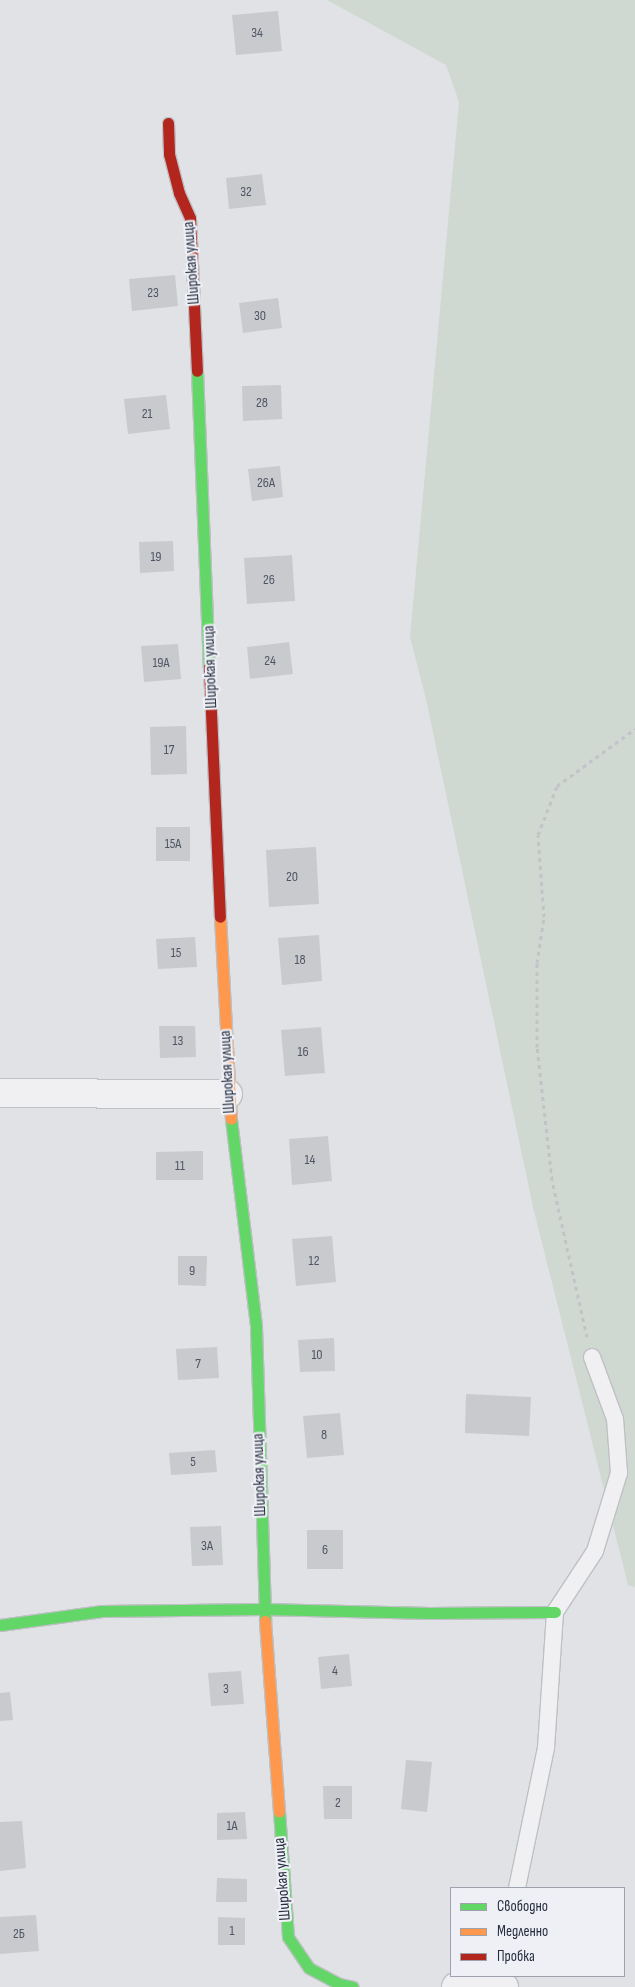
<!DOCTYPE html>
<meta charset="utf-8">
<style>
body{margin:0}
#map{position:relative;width:635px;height:1987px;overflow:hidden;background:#e0e2e6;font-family:"Sofia Sans Condensed",sans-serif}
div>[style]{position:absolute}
.green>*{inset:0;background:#d0d9d1}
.building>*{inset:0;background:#c8cace}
.path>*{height:3px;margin-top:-1.5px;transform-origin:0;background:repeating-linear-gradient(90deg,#c2c3c9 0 4px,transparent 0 8px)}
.roads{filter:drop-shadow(1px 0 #bec0c4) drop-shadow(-1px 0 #bec0c4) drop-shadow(0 1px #bec0c4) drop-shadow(0 -1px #bec0c4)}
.lane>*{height:16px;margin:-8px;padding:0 8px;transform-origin:8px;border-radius:8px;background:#f0f0f2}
.street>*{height:28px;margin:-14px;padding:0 14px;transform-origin:14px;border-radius:14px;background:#f0f0f2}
.fast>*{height:11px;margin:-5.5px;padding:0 5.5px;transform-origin:5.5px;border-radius:5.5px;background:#63d668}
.slow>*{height:11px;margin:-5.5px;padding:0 5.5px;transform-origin:5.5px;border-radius:5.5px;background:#ff974d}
.jam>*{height:11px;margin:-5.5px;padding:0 5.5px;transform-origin:5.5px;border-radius:5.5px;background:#b3261e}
span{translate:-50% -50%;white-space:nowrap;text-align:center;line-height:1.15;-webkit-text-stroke:4.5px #eef0f6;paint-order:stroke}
.number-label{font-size:14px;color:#505564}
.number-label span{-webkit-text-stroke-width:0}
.street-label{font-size:16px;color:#272d3f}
.legend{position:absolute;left:450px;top:1887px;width:175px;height:90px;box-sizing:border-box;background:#eef0f6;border:1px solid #9ea2ad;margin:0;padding:6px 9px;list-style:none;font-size:15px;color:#272d3f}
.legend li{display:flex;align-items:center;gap:10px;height:25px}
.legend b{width:25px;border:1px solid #9ea2ad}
</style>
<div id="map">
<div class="green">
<i style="clip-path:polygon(327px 0,635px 0,635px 1587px,628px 1585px,533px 1207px,426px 699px,410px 637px,459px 102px,446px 65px)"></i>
</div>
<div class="building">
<i style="clip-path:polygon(278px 11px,282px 51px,236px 55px,232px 15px)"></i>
<i style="clip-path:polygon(262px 174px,266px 205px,229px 209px,226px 178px)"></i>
<i style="clip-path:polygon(175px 275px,178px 306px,132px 311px,129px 279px)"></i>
<i style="clip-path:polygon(278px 298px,282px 328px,243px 333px,239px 303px)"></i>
<i style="clip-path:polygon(281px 385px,282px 419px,243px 421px,242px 386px)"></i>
<i style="clip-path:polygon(166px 395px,170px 429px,128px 434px,124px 399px)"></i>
<i style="clip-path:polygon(280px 466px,283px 497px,252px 501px,248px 469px)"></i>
<i style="clip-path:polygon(173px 541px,174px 571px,140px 573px,139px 542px)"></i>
<i style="clip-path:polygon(292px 555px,295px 601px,247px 604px,244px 558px)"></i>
<i style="clip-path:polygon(289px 642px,293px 674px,250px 679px,247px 647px)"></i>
<i style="clip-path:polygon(178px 644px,181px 679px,144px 682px,141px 646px)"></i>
<i style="clip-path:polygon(186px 726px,187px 774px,151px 775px,150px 727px)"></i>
<i style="clip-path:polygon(156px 827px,190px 827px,190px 861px,156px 861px)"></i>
<i style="clip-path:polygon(316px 847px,319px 904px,269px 907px,266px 850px)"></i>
<i style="clip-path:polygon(319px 935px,322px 981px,282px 985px,278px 938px)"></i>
<i style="clip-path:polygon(195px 937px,197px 967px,158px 969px,156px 939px)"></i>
<i style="clip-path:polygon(159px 1026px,195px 1026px,196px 1057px,160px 1058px)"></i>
<i style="clip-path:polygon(321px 1027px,325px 1073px,285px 1076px,281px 1030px)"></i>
<i style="clip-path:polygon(328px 1136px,332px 1181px,292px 1185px,289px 1139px)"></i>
<i style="clip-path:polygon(203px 1151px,203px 1180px,156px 1180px,156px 1152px)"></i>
<i style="clip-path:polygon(332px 1236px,336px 1282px,296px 1286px,292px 1239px)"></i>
<i style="clip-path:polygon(178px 1256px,207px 1256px,206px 1286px,178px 1285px)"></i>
<i style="clip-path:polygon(334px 1338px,335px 1371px,300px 1372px,298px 1340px)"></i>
<i style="clip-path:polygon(217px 1347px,219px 1378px,178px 1380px,176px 1349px)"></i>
<i style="clip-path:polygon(466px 1394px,531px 1397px,529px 1436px,465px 1433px)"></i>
<i style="clip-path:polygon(340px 1413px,344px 1455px,307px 1458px,303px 1416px)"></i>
<i style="clip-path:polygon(215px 1450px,217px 1472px,171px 1475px,169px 1453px)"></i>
<i style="clip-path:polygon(221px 1526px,223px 1565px,192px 1566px,190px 1527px)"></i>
<i style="clip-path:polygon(307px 1530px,343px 1530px,343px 1569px,307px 1569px)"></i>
<i style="clip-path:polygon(349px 1654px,352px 1686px,321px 1689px,318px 1657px)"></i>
<i style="clip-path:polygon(241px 1671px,244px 1704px,211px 1706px,208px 1673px)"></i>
<i style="clip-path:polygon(10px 1692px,13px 1720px,0 1721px,0 1693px)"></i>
<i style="clip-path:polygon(406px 1760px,432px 1762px,427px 1812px,401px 1809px)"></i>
<i style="clip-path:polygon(323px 1786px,352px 1786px,352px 1819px,324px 1819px)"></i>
<i style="clip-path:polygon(245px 1812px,247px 1839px,217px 1840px,217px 1813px)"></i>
<i style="clip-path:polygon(22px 1821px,26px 1868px,0 1871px,0 1822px)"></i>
<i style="clip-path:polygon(217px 1878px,247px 1879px,247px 1902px,216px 1902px)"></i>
<i style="clip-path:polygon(36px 1915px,39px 1951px,0 1954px,0 1917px)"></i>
<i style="clip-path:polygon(218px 1917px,245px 1918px,245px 1945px,218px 1945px)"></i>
</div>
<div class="path">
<i style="left:587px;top:1337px;width:161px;rotate:-102.6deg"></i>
<i style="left:552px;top:1180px;width:134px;rotate:-96.4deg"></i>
<i style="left:537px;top:1047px;width:84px;rotate:-90deg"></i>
<i style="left:537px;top:963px;width:47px;rotate:-81.3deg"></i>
<i style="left:544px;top:917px;width:82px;rotate:-94.2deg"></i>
<i style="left:538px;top:835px;width:53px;rotate:-68.8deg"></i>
<i style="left:557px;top:786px;width:97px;rotate:-36.2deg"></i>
</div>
<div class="roads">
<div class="lane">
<i style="left:517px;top:1888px;width:143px;rotate:-78.3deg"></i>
<i style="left:546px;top:1748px;width:136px;rotate:-86.2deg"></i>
<i style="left:555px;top:1612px;width:73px;rotate:-56.7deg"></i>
<i style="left:595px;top:1551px;width:82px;rotate:-72.9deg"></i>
<i style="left:619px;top:1473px;width:54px;rotate:-94.2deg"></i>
<i style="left:615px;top:1419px;width:66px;rotate:-110.4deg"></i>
</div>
<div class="street">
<i style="left:0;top:1093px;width:228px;rotate:0.3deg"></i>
<i style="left:456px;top:1987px;width:34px;rotate:-17deg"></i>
<i style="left:488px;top:1977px;width:19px;rotate:32deg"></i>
</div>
<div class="fast">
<i style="left:197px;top:371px;width:296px;rotate:87.7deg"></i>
<i style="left:231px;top:1119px;width:209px;rotate:83.1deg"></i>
<i style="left:256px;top:1327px;width:294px;rotate:88.2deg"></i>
<i style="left:0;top:1625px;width:103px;rotate:-7.8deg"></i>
<i style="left:102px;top:1611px;width:162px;rotate:-0.7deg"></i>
<i style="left:264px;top:1609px;width:166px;rotate:1.4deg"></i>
<i style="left:430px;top:1613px;width:125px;rotate:-0.5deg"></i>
<i style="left:279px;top:1811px;width:126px;rotate:85.9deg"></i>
<i style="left:288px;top:1937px;width:37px;rotate:56deg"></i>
<i style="left:309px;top:1968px;width:34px;rotate:28deg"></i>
<i style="left:339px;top:1984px;width:14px;rotate:12deg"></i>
</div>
<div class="slow">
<i style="left:220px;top:917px;width:202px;rotate:86.9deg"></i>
<i style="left:265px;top:1621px;width:191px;rotate:85.8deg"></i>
</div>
<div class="jam">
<i style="left:168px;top:123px;width:31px;rotate:88deg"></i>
<i style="left:169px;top:154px;width:40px;rotate:75.6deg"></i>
<i style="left:179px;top:193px;width:27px;rotate:66deg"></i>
<i style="left:190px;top:218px;width:153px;rotate:87.4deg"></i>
<i style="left:209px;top:667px;width:250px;rotate:87.5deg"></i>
</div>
</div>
<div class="number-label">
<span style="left:257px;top:33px">34</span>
<span style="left:246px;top:192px">32</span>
<span style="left:153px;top:293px">23</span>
<span style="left:260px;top:316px">30</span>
<span style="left:262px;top:403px">28</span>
<span style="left:147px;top:414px">21</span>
<span style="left:266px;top:483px">26А</span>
<span style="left:156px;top:557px">19</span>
<span style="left:269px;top:580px">26</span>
<span style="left:270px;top:661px">24</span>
<span style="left:161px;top:663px">19А</span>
<span style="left:169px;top:750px">17</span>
<span style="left:173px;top:844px">15А</span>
<span style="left:292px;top:877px">20</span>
<span style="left:176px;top:953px">15</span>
<span style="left:300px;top:960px">18</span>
<span style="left:178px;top:1041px">13</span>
<span style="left:303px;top:1052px">16</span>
<span style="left:310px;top:1160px">14</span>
<span style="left:180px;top:1166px">11</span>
<span style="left:314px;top:1261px">12</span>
<span style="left:192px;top:1271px">9</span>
<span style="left:317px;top:1355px">10</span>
<span style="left:198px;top:1364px">7</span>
<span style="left:324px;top:1435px">8</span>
<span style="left:193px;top:1462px">5</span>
<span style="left:207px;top:1546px">3А</span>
<span style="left:325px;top:1550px">6</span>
<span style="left:335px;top:1671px">4</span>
<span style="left:226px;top:1689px">3</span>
<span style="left:338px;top:1803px">2</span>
<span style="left:232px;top:1826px">1А</span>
<span style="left:232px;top:1931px">1</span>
<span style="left:19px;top:1934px">2Б</span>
</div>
<div class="street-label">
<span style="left:192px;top:263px;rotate:-94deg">Широкая улица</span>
<span style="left:211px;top:667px;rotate:-92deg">Широкая улица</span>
<span style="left:228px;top:1072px;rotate:-93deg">Широкая улица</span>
<span style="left:260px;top:1475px;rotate:-92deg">Широкая улица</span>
<span style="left:283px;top:1879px;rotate:-94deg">Широкая улица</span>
</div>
<ul class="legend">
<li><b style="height:6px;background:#63d668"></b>Свободно</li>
<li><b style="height:6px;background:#ff974d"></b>Медленно</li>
<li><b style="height:6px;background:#b3261e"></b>Пробка</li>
</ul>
</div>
